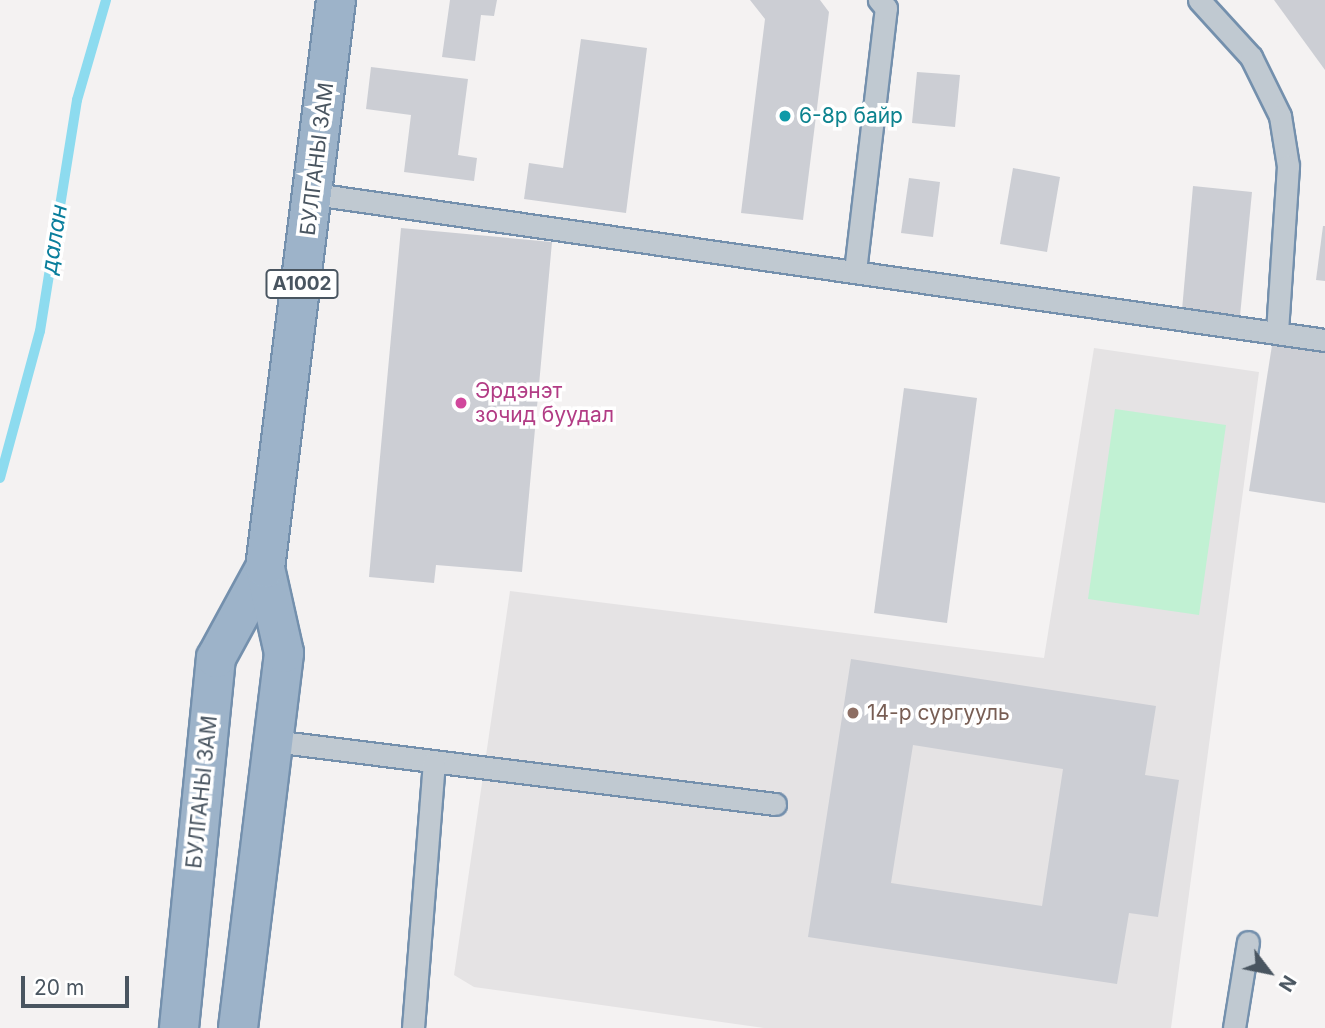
<!DOCTYPE html>
<meta charset="utf-8">
<style>
body{margin:0}
#map{position:relative;width:1325px;height:1028px;overflow:hidden;background:#f4f2f2;font-family:Inter,sans-serif}
div>[style]{position:absolute}
.education>*{inset:0;background:#e5e3e4}
.green>*{inset:0;background:#c1f1d3}
.stream>*{height:10px;margin:-5px;padding:0 5px;transform-origin:5px;border-radius:5px;background:#8ddbef}
.building>*{inset:0;background:#ccced4}
.roads{filter:drop-shadow(2px 0 #7490ad) drop-shadow(-2px 0 #7490ad) drop-shadow(0 2px #7490ad) drop-shadow(0 -2px #7490ad)}
.service>*{height:21px;margin:-10.5px;padding:0 10.5px;transform-origin:10.5px;border-radius:10.5px;background:#c0c9d1}
.trunk>*{height:38px;margin:-19px;padding:0 19px;transform-origin:19px;border-radius:19px;background:#9db3c9}
.dots>*{width:19px;height:19px;translate:-50% -50%;box-sizing:border-box;border:4px solid #fff;border-radius:50%}
span{translate:-50% -50%;white-space:nowrap;text-align:center;line-height:1.15;-webkit-text-stroke:7px #fff;paint-order:stroke}
.shield-label span{padding:2px 5px;background:#fff;border:2px solid;border-radius:5px;-webkit-text-stroke-width:0}
.shield-label{font-size:19px;color:#495560;font-weight:700}
.culture-label{font-size:21px;color:#0d838f}
.left{translate:0 -50%;text-align:left}
.street-label{font-size:21px;color:#495560}
.hotel-label{font-size:21px;color:#b23c85}
.education-label{font-size:21px;color:#785e54}
.water-label{font-size:23px;color:#097e9c;font-style:italic}
.north{position:absolute;left:1234px;top:937px;width:70px;height:70px;-webkit-text-stroke:5px #fff;paint-order:stroke;rotate:122deg;font-size:19px;font-weight:700;line-height:28px;text-align:center;color:#495560}
.north::after{content:'';display:block;margin:auto;width:24px;height:32px;background:#495560;clip-path:polygon(50% 0,100% 100%,50% 72%,0 100%)}
.scale{position:absolute;left:21px;top:976px;width:108px;height:32px;box-sizing:border-box;border:4px solid #495560;border-top:0;padding-left:9px;font-size:21px;line-height:24px;white-space:nowrap;color:#495560;-webkit-text-stroke:5px #fff;paint-order:stroke}
</style>
<div id="map">
<div class="education">
<i style="clip-path:polygon(1094px 348px,1259px 372px,1171px 1028px,764px 1028px,474px 987px,454px 975px,510px 591px,1044px 658px)"></i>
</div>
<div class="green">
<i style="clip-path:polygon(1115px 409px,1226px 425px,1199px 615px,1088px 599px)"></i>
</div>
<div class="stream">
<i style="left:0;top:478px;width:152px;rotate:-74.8deg"></i>
<i style="left:40px;top:331px;width:234px;rotate:-80.9deg"></i>
<i style="left:77px;top:100px;width:104px;rotate:-73.8deg"></i>
</div>
<div class="building">
<i style="clip-path:polygon(450px 0,497px 0,494px 16px,481px 15px,475px 61px,442px 57px)"></i>
<i style="clip-path:polygon(750px 0,820px 0,829px 12px,803px 220px,741px 213px,765px 19px)"></i>
<i style="clip-path:polygon(1274px 0,1325px 0,1325px 70px)"></i>
<i style="clip-path:polygon(581px 39px,647px 48px,626px 213px,524px 199px,529px 163px,563px 168px)"></i>
<i style="clip-path:polygon(371px 67px,468px 79px,458px 155px,477px 158px,474px 181px,404px 172px,411px 115px,366px 109px)"></i>
<i style="clip-path:polygon(917px 72px,960px 75px,955px 127px,912px 123px)"></i>
<i style="clip-path:polygon(1013px 168px,1060px 177px,1047px 252px,1000px 244px)"></i>
<i style="clip-path:polygon(909px 178px,940px 182px,933px 237px,901px 233px)"></i>
<i style="clip-path:polygon(1193px 186px,1252px 192px,1240px 316px,1182px 310px)"></i>
<i style="clip-path:polygon(1323px 226px,1325px 226px,1325px 281px,1316px 280px)"></i>
<i style="clip-path:polygon(401px 228px,552px 242px,522px 572px,436px 565px,434px 583px,369px 577px)"></i>
<i style="clip-path:polygon(1273px 339px,1325px 347px,1325px 503px,1249px 491px)"></i>
<i style="clip-path:polygon(904px 388px,977px 398px,947px 623px,874px 613px)"></i>
<i style="clip-path:polygon(evenodd,851px 659px,1156px 706px,1145px 775px,1179px 780px,1158px 917px,1129px 913px,1117px 984px,808px 937px,851px 659px,913px 745px,1063px 769px,1042px 906px,891px 883px,913px 745px)"></i>
</div>
<div class="roads">
<div class="service">
<i style="left:1199px;top:0;width:77px;rotate:47.6deg"></i>
<i style="left:1251px;top:57px;width:66px;rotate:63.8deg"></i>
<i style="left:1280px;top:116px;width:51px;rotate:80.9deg"></i>
<i style="left:1288px;top:166px;width:167px;rotate:93.8deg"></i>
<i style="left:314px;top:194px;width:1021px;rotate:8.22deg"></i>
<i style="left:855px;top:271px;width:265px;rotate:-83.3deg"></i>
<i style="left:886px;top:8px;width:11px;rotate:-131deg"></i>
<i style="left:273px;top:741px;width:506px;rotate:7.15deg"></i>
<i style="left:413px;top:1028px;width:267px;rotate:-85.5deg"></i>
<i style="left:1234px;top:1028px;width:87px;rotate:-80.8deg"></i>
</div>
<div class="trunk">
<i style="left:179px;top:1028px;width:372px;rotate:-84.3deg"></i>
<i style="left:216px;top:658px;width:102px;rotate:-61.4deg"></i>
<i style="left:238px;top:1028px;width:378px;rotate:-83deg"></i>
<i style="left:284px;top:653px;width:87px;rotate:-102.6deg"></i>
<i style="left:265px;top:568px;width:572px;rotate:-82.87deg"></i>
</div>
</div>
<div class="dots">
<i style="left:785px;top:116px;background:#0f9aa8"></i>
<i style="left:461px;top:403px;background:#d1479c"></i>
<i style="left:853px;top:713px;background:#8d6e63"></i>
</div>
<div class="shield-label">
<span style="left:302px;top:284px">A1002</span>
</div>
<div class="culture-label">
<span class="left" style="left:799px;top:116px">6-8р байр</span>
</div>
<div class="street-label">
<span style="left:317px;top:159px;rotate:-83deg">БУЛГАНЫ ЗАМ</span>
<span style="left:202px;top:792px;rotate:-84deg">БУЛГАНЫ ЗАМ</span>
</div>
<div class="hotel-label">
<span class="left" style="left:475px;top:403px">Эрдэнэт<br>зочид буудал</span>
</div>
<div class="education-label">
<span class="left" style="left:867px;top:713px">14-р сургууль</span>
</div>
<div class="water-label">
<span style="left:54px;top:239px;rotate:-81deg">далан</span>
</div>
<div class="north">N</div>
<div class="scale">20 m</div>
</div>
